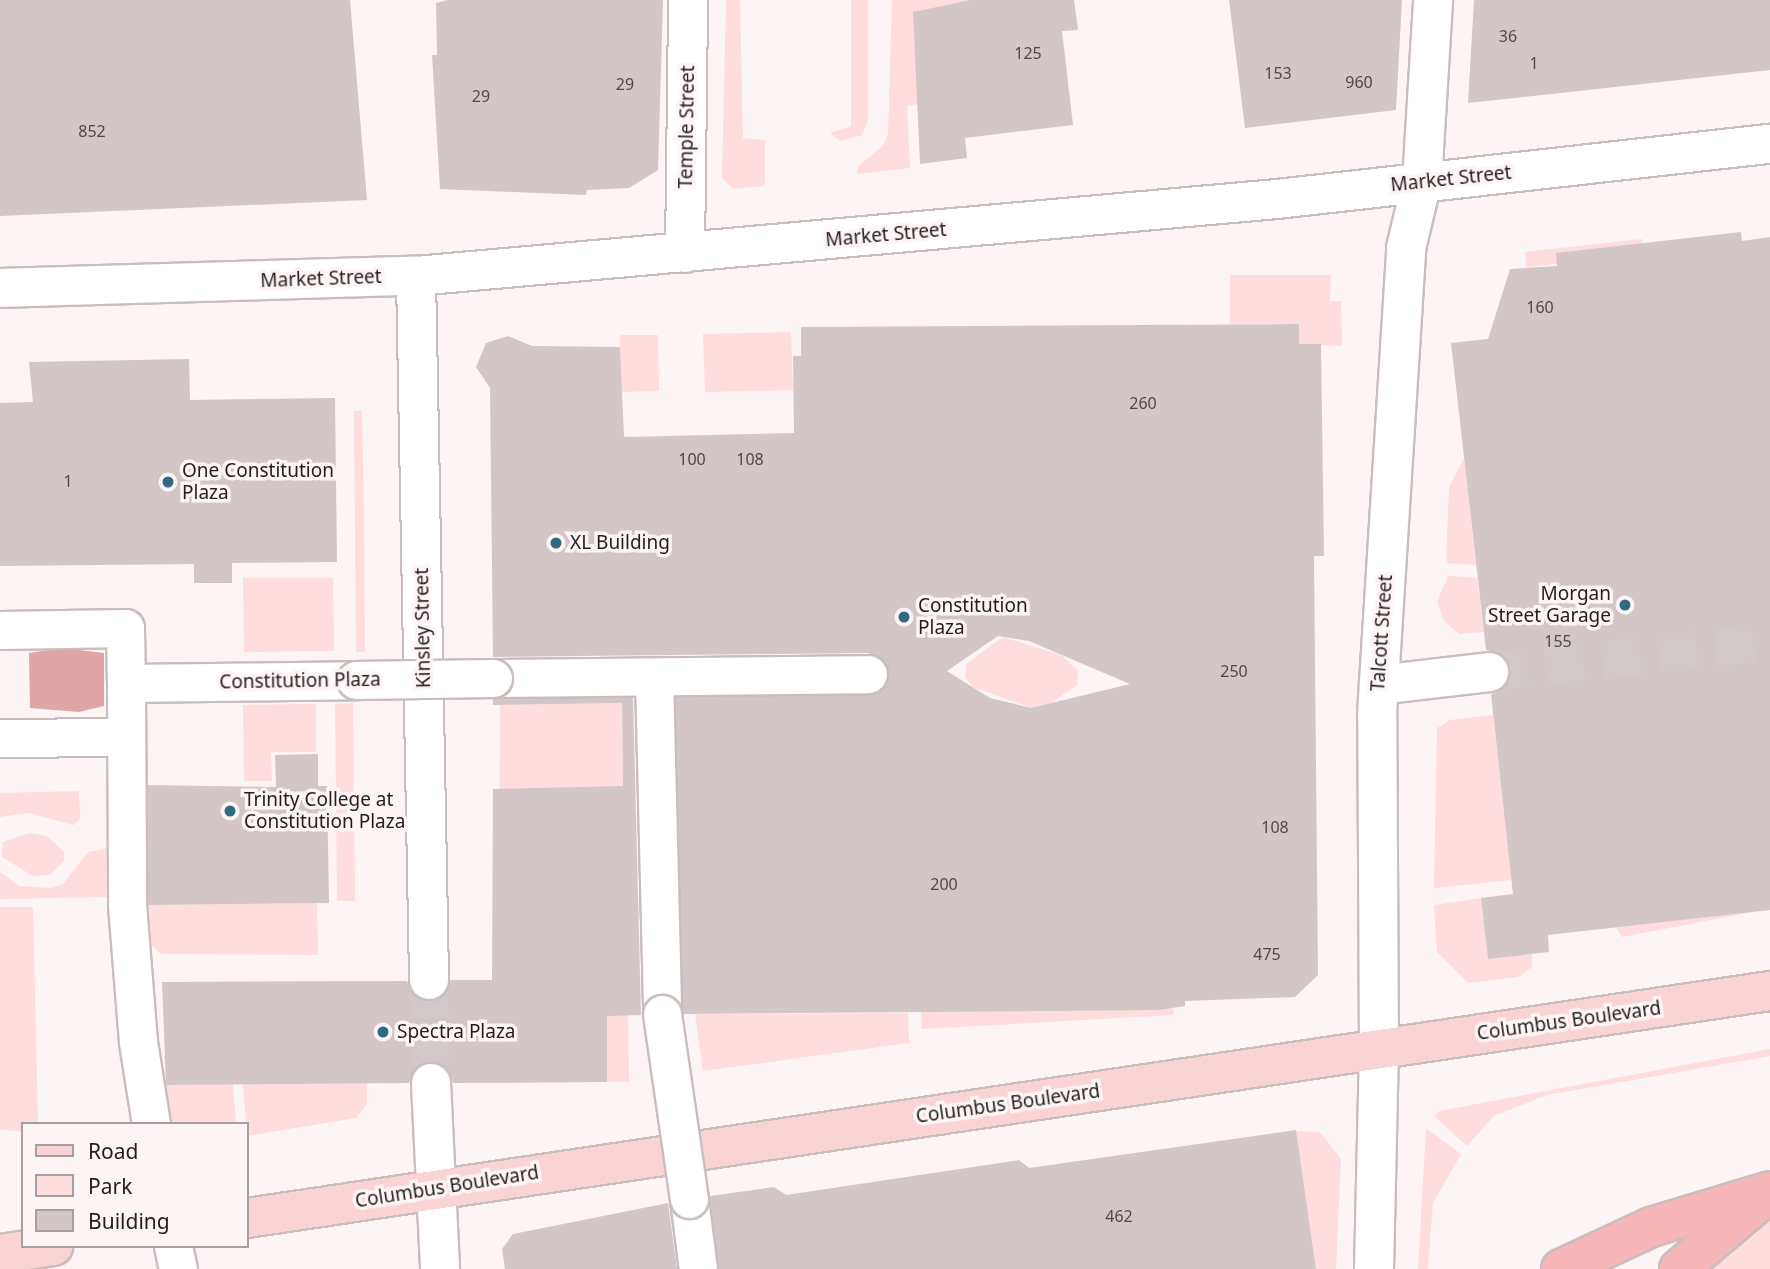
<!DOCTYPE html>
<style>
body{margin:0}
#map{position:relative;width:1770px;height:1269px;overflow:hidden;background:#fdf4f5;font-family:"Noto Sans",sans-serif}
div>[style]{position:absolute}
.green>*{inset:0;background:#ffdcdd}
.water>*{inset:0;background:#e0a5a7}
.building>*{inset:0;background:#d3c6c6}
.minor-tunnel>*{height:38px;margin-top:-19px;transform-origin:0;background:repeating-linear-gradient(90deg,#d1c9ca 0 38px,transparent 0 57px)}
.roads{filter:drop-shadow(2px 0 #cabdbd) drop-shadow(-2px 0 #cabdbd) drop-shadow(0 2px #cabdbd) drop-shadow(0 -2px #cabdbd)}
.pedestrian>*{height:37px;margin:-18.5px;padding:0 18.5px;transform-origin:18.5px;border-radius:18.5px;background:#fff}
.minor>*{height:38px;margin:-19px;padding:0 19px;transform-origin:19px;border-radius:19px;background:#fff}
.tertiary>*{height:38px;margin:-19px;padding:0 19px;transform-origin:19px;border-radius:19px;background:#fff}
.primary>*{height:38px;margin:-19px;padding:0 19px;transform-origin:19px;border-radius:19px;background:#fad4d5}
.motorway>*{height:38px;margin:-19px;padding:0 19px;transform-origin:19px;border-radius:19px;background:#f7b7b9}
.bridges{filter:drop-shadow(2px 0 #cabdbd) drop-shadow(-2px 0 #cabdbd) drop-shadow(0 2px #cabdbd) drop-shadow(0 -2px #cabdbd)}
.pedestrian-bridge>*{height:37px;margin:-18.5px;padding:0 18.5px;transform-origin:18.5px;border-radius:18.5px;background:#fff}
.dots>*{width:19px;height:19px;translate:-50% -50%;box-sizing:border-box;border:4px solid #fdf4f5;border-radius:50%}
span{translate:-50% -50%;white-space:nowrap;text-align:center;line-height:1.15;-webkit-text-stroke:7px #fdf4f5;paint-order:stroke}
.number-label{font-size:16px;color:#4f4848}
.number-label span{-webkit-text-stroke-width:0}
.street-label{font-size:19px;color:#231e1e}
.poi-label{font-size:19px;color:#231e1e}
.left{translate:0 -50%;text-align:left}
.right{translate:-100% -50%;text-align:right}
.legend{position:absolute;left:21px;top:1122px;width:228px;height:126px;box-sizing:border-box;background:#fdf4f5;border:2px solid #a69e9f;margin:0;padding:9px 12px;list-style:none;font-size:21px;color:#231e1e}
.legend li{display:flex;align-items:center;gap:14px;height:35px}
.legend b{width:35px;border:2px solid #a69e9f}
</style>
<div id="map">
<div class="green">
<i style="clip-path:polygon(726px 0,740px 0,743px 138px,765px 140px,765px 186px,733px 189px,722px 178px)"></i>
<i style="clip-path:polygon(851px 0,868px 0,868px 120px,862px 135px,840px 141px,830px 133px,851px 126px)"></i>
<i style="clip-path:polygon(892px 0,970px 0,913px 12px,919px 104px,907px 106px,910px 168px,857px 174px,858px 166px,883px 146px,888px 134px)"></i>
<i style="clip-path:polygon(1642px 239px,1643px 253px,1556px 253px,1557px 264px,1526px 267px,1525px 252px)"></i>
<i style="clip-path:polygon(1230px 275px,1331px 275px,1330px 301px,1341px 301px,1342px 346px,1299px 344px,1299px 324px,1230px 324px)"></i>
<i style="clip-path:polygon(791px 332px,793px 390px,705px 392px,703px 334px)"></i>
<i style="clip-path:polygon(620px 335px,658px 335px,659px 391px,621px 392px)"></i>
<i style="clip-path:polygon(354px 411px,362px 411px,364px 516px,365px 652px,356px 652px)"></i>
<i style="clip-path:polygon(1464px 458px,1476px 565px,1446px 563px,1449px 487px)"></i>
<i style="clip-path:polygon(1448px 576px,1477px 578px,1484px 632px,1459px 634px,1444px 621px,1437px 602px)"></i>
<i style="clip-path:polygon(243px 578px,333px 578px,334px 651px,244px 652px)"></i>
<i style="clip-path:polygon(1003px 637px,1061px 655px,1078px 670px,1077px 685px,1051px 703px,1031px 708px,973px 687px,965px 678px,966px 664px)"></i>
<i style="clip-path:polygon(353px 703px,355px 901px,337px 901px,335px 704px)"></i>
<i style="clip-path:polygon(622px 703px,623px 786px,499px 966px,500px 705px)"></i>
<i style="clip-path:polygon(316px 704px,316px 752px,271px 752px,272px 781px,244px 781px,243px 705px)"></i>
<i style="clip-path:polygon(1493px 715px,1512px 880px,1434px 888px,1437px 728px,1450px 720px)"></i>
<i style="clip-path:polygon(79px 791px,80px 819px,74px 825px,28px 813px,0 817px,0 793px)"></i>
<i style="clip-path:polygon(29px 833px,47px 836px,64px 852px,64px 861px,50px 875px,33px 876px,2px 857px,3px 842px)"></i>
<i style="clip-path:polygon(113px 847px,113px 897px,0 899px,0 872px,19px 886px,50px 888px,63px 884px,88px 852px)"></i>
<i style="clip-path:polygon(1481px 898px,1488px 958px,1532px 954px,1532px 967px,1518px 977px,1468px 983px,1437px 952px,1434px 905px)"></i>
<i style="clip-path:polygon(317px 903px,318px 955px,161px 954px,152px 946px,141px 905px)"></i>
<i style="clip-path:polygon(0 907px,33px 907px,38px 1124px,23px 1124px,23px 1132px,0 1129px)"></i>
<i style="clip-path:polygon(1758px 911px,1622px 937px,1616px 927px)"></i>
<i style="clip-path:polygon(595px 1005px,628px 1005px,629px 1082px,599px 1082px,607px 1082px)"></i>
<i style="clip-path:polygon(1173px 1006px,1174px 1015px,922px 1029px,921px 1012px)"></i>
<i style="clip-path:polygon(908px 1013px,909px 1043px,703px 1071px,695px 1014px)"></i>
<i style="clip-path:polygon(1770px 1049px,1770px 1056px,1547px 1095px,1494px 1116px,1467px 1146px,1435px 1117px,1439px 1111px)"></i>
<i style="clip-path:polygon(367px 1083px,367px 1104px,356px 1118px,247px 1136px,243px 1084px)"></i>
<i style="clip-path:polygon(233px 1084px,236px 1124px,172px 1124px,163px 1085px)"></i>
<i style="clip-path:polygon(1426px 1128px,1461px 1154px,1433px 1203px,1428px 1269px,1418px 1269px)"></i>
<i style="clip-path:polygon(1296px 1131px,1320px 1132px,1341px 1159px,1336px 1269px,1316px 1269px)"></i>
<i style="clip-path:polygon(1770px 1217px,1770px 1269px,1710px 1269px,1744px 1241px)"></i>
</div>
<div class="water">
<i style="clip-path:polygon(63px 648px,104px 653px,104px 706px,79px 712px,30px 708px,29px 653px)"></i>
</div>
<div class="building">
<i style="clip-path:polygon(0 0,350px 0,367px 200px,0 216px)"></i>
<i style="clip-path:polygon(448px 0,663px 0,658px 170px,629px 188px,587px 190px,586px 195px,440px 189px,432px 55px,437px 55px,436px 3px)"></i>
<i style="clip-path:polygon(970px 0,1074px 0,1078px 30px,1062px 31px,1073px 125px,965px 138px,967px 158px,920px 164px,913px 12px)"></i>
<i style="clip-path:polygon(1229px 0,1402px 0,1396px 110px,1245px 128px)"></i>
<i style="clip-path:polygon(1474px 0,1770px 0,1770px 70px,1468px 103px)"></i>
<i style="clip-path:polygon(1741px 232px,1742px 241px,1770px 237px,1770px 910px,1548px 935px,1549px 952px,1488px 959px,1481px 898px,1513px 894px,1491px 694px,1503px 689px,1511px 670px,1498px 652px,1486px 650px,1451px 343px,1488px 339px,1510px 269px,1557px 266px,1556px 253px)"></i>
<i style="clip-path:polygon(evenodd,1299px 324px,1299px 344px,1321px 344px,1324px 556px,1314px 556px,1318px 975px,1295px 997px,1185px 1001px,1185px 1006px,1159px 1010px,683px 1014px,675px 697px,869px 695px,887px 684px,886px 664px,868px 653px,493px 657px,490px 388px,476px 367px,486px 343px,508px 336px,532px 346px,620px 347px,624px 437px,794px 433px,793px 356px,801px 356px,801px 327px,1299px 324px,998px 636px,1029px 641px,1130px 684px,1031px 708px,990px 698px,947px 671px,998px 636px)"></i>
<i style="clip-path:polygon(189px 359px,190px 400px,335px 398px,337px 562px,232px 563px,232px 583px,194px 583px,194px 564px,0 566px,0 403px,33px 402px,29px 362px)"></i>
<i style="clip-path:polygon(633px 697px,641px 1015px,607px 1016px,607px 1082px,453px 1083px,449px 1071px,431px 1061px,419px 1065px,409px 1083px,166px 1085px,162px 982px,407px 981px,411px 992px,429px 1002px,441px 998px,451px 980px,492px 980px,493px 789px,623px 786px,622px 703px,493px 705px,493px 699px)"></i>
<i style="clip-path:polygon(318px 754px,318px 786px,327px 786px,329px 903px,148px 905px,147px 785px,276px 787px,275px 755px)"></i>
<i style="clip-path:polygon(1296px 1130px,1316px 1269px,719px 1269px,710px 1196px,774px 1187px,786px 1195px,1019px 1160px,1029px 1168px)"></i>
<i style="clip-path:polygon(668px 1203px,677px 1269px,505px 1269px,502px 1249px,513px 1234px)"></i>
</div>
<div class="minor-tunnel">
<i style="left:1489px;top:672px;width:283px;rotate:-6.1deg"></i>
<i style="left:429px;top:980px;width:103px;rotate:88.9deg"></i>
</div>
<div class="roads">
<div class="pedestrian">
<i style="left:0;top:630px;width:125px;rotate:-0.9deg"></i>
<i style="left:125px;top:628px;width:55px;rotate:89deg"></i>
<i style="left:126px;top:683px;width:230px;rotate:-0.7deg"></i>
<i style="left:654px;top:677px;width:337px;rotate:88.6deg"></i>
<i style="left:493px;top:678px;width:375px;rotate:-0.6deg"></i>
<i style="left:126px;top:683px;width:222px;rotate:89.7deg"></i>
<i style="left:127px;top:905px;width:137px;rotate:85.4deg"></i>
<i style="left:138px;top:1042px;width:83px;rotate:81deg"></i>
<i style="left:0;top:738px;width:126px;rotate:-0.5deg"></i>
<i style="left:689px;top:1199px;width:71px;rotate:82.7deg"></i>
<i style="left:173px;top:1246px;width:24px;rotate:78deg"></i>
</div>
<div class="minor">
<i style="left:685px;top:253px;width:253px;rotate:-89.3deg"></i>
<i style="left:416px;top:276px;width:704px;rotate:88.94deg"></i>
<i style="left:1379px;top:685px;width:111px;rotate:-6.7deg"></i>
<i style="left:431px;top:1083px;width:186px;rotate:87.2deg"></i>
<i style="left:1374px;top:1269px;width:220px;rotate:-88.7deg"></i>
</div>
<div class="tertiary">
<i style="left:0;top:288px;width:416px;rotate:-1.7deg"></i>
<i style="left:416px;top:276px;width:864px;rotate:-5.11deg"></i>
<i style="left:1277px;top:199px;width:496px;rotate:-6.4deg"></i>
<i style="left:1379px;top:1049px;width:335px;rotate:-90.3deg"></i>
<i style="left:1377px;top:714px;width:467px;rotate:-86.4deg"></i>
<i style="left:1406px;top:248px;width:68px;rotate:-76.4deg"></i>
<i style="left:1422px;top:182px;width:182px;rotate:-86.5deg"></i>
</div>
<div class="primary">
<i style="left:247px;top:1218px;width:1540px;rotate:-8.48deg"></i>
<i style="left:0;top:1254px;width:54px;rotate:-8.6deg"></i>
</div>
<div class="motorway">
<i style="left:1561px;top:1269px;width:99px;rotate:-25deg"></i>
<i style="left:1651px;top:1227px;width:124px;rotate:-16.8deg"></i>
<i style="left:1679px;top:1269px;width:116px;rotate:-40.1deg"></i>
</div>
</div>
<div class="bridges">
<div class="pedestrian-bridge">
<i style="left:356px;top:680px;width:137px;rotate:-0.8deg"></i>
<i style="left:662px;top:1014px;width:187px;rotate:81.7deg"></i>
</div>
</div>
<div class="dots">
<i style="left:168px;top:482px;background:#2f6b83"></i>
<i style="left:556px;top:543px;background:#2f6b83"></i>
<i style="left:1625px;top:605px;background:#2f6b83"></i>
<i style="left:904px;top:617px;background:#2f6b83"></i>
<i style="left:230px;top:811px;background:#2f6b83"></i>
<i style="left:383px;top:1032px;background:#2f6b83"></i>
</div>
<div class="number-label">
<span style="left:1508px;top:36px">36</span>
<span style="left:1028px;top:53px">125</span>
<span style="left:1534px;top:63px">1</span>
<span style="left:1278px;top:73px">153</span>
<span style="left:1359px;top:82px">960</span>
<span style="left:625px;top:84px">29</span>
<span style="left:481px;top:96px">29</span>
<span style="left:92px;top:131px">852</span>
<span style="left:1540px;top:307px">160</span>
<span style="left:1143px;top:403px">260</span>
<span style="left:692px;top:459px">100</span>
<span style="left:750px;top:459px">108</span>
<span style="left:68px;top:481px">1</span>
<span style="left:1558px;top:641px">155</span>
<span style="left:1234px;top:671px">250</span>
<span style="left:1275px;top:827px">108</span>
<span style="left:944px;top:884px">200</span>
<span style="left:1267px;top:954px">475</span>
<span style="left:1119px;top:1216px">462</span>
</div>
<div class="street-label">
<span style="left:687px;top:127px;rotate:-89deg">Temple Street</span>
<span style="left:1451px;top:179px;rotate:-6deg">Market Street</span>
<span style="left:886px;top:235px;rotate:-5deg">Market Street</span>
<span style="left:321px;top:279px;rotate:-2deg">Market Street</span>
<span style="left:423px;top:628px;rotate:-91deg">Kinsley Street</span>
<span style="left:1382px;top:633px;rotate:-86deg">Talcott Street</span>
<span style="left:300px;top:681px;rotate:-1deg">Constitution Plaza</span>
<span style="left:1569px;top:1021px;rotate:-8deg">Columbus Boulevard</span>
<span style="left:1008px;top:1104px;rotate:-8deg">Columbus Boulevard</span>
<span style="left:447px;top:1187px;rotate:-9deg">Columbus Boulevard</span>
</div>
<div class="poi-label">
<span class="left" style="left:182px;top:482px">One Constitution<br>Plaza</span>
<span class="left" style="left:570px;top:543px">XL Building</span>
<span class="right" style="left:1611px;top:605px">Morgan<br>Street Garage</span>
<span class="left" style="left:918px;top:617px">Constitution<br>Plaza</span>
<span class="left" style="left:244px;top:811px">Trinity College at<br>Constitution Plaza</span>
<span class="left" style="left:397px;top:1032px">Spectra Plaza</span>
</div>
<ul class="legend">
<li><b style="height:9px;background:#fad4d5"></b>Road</li>
<li><b style="height:19px;background:#ffdcdd"></b>Park</li>
<li><b style="height:19px;background:#d3c6c6"></b>Building</li>
</ul>
</div>
